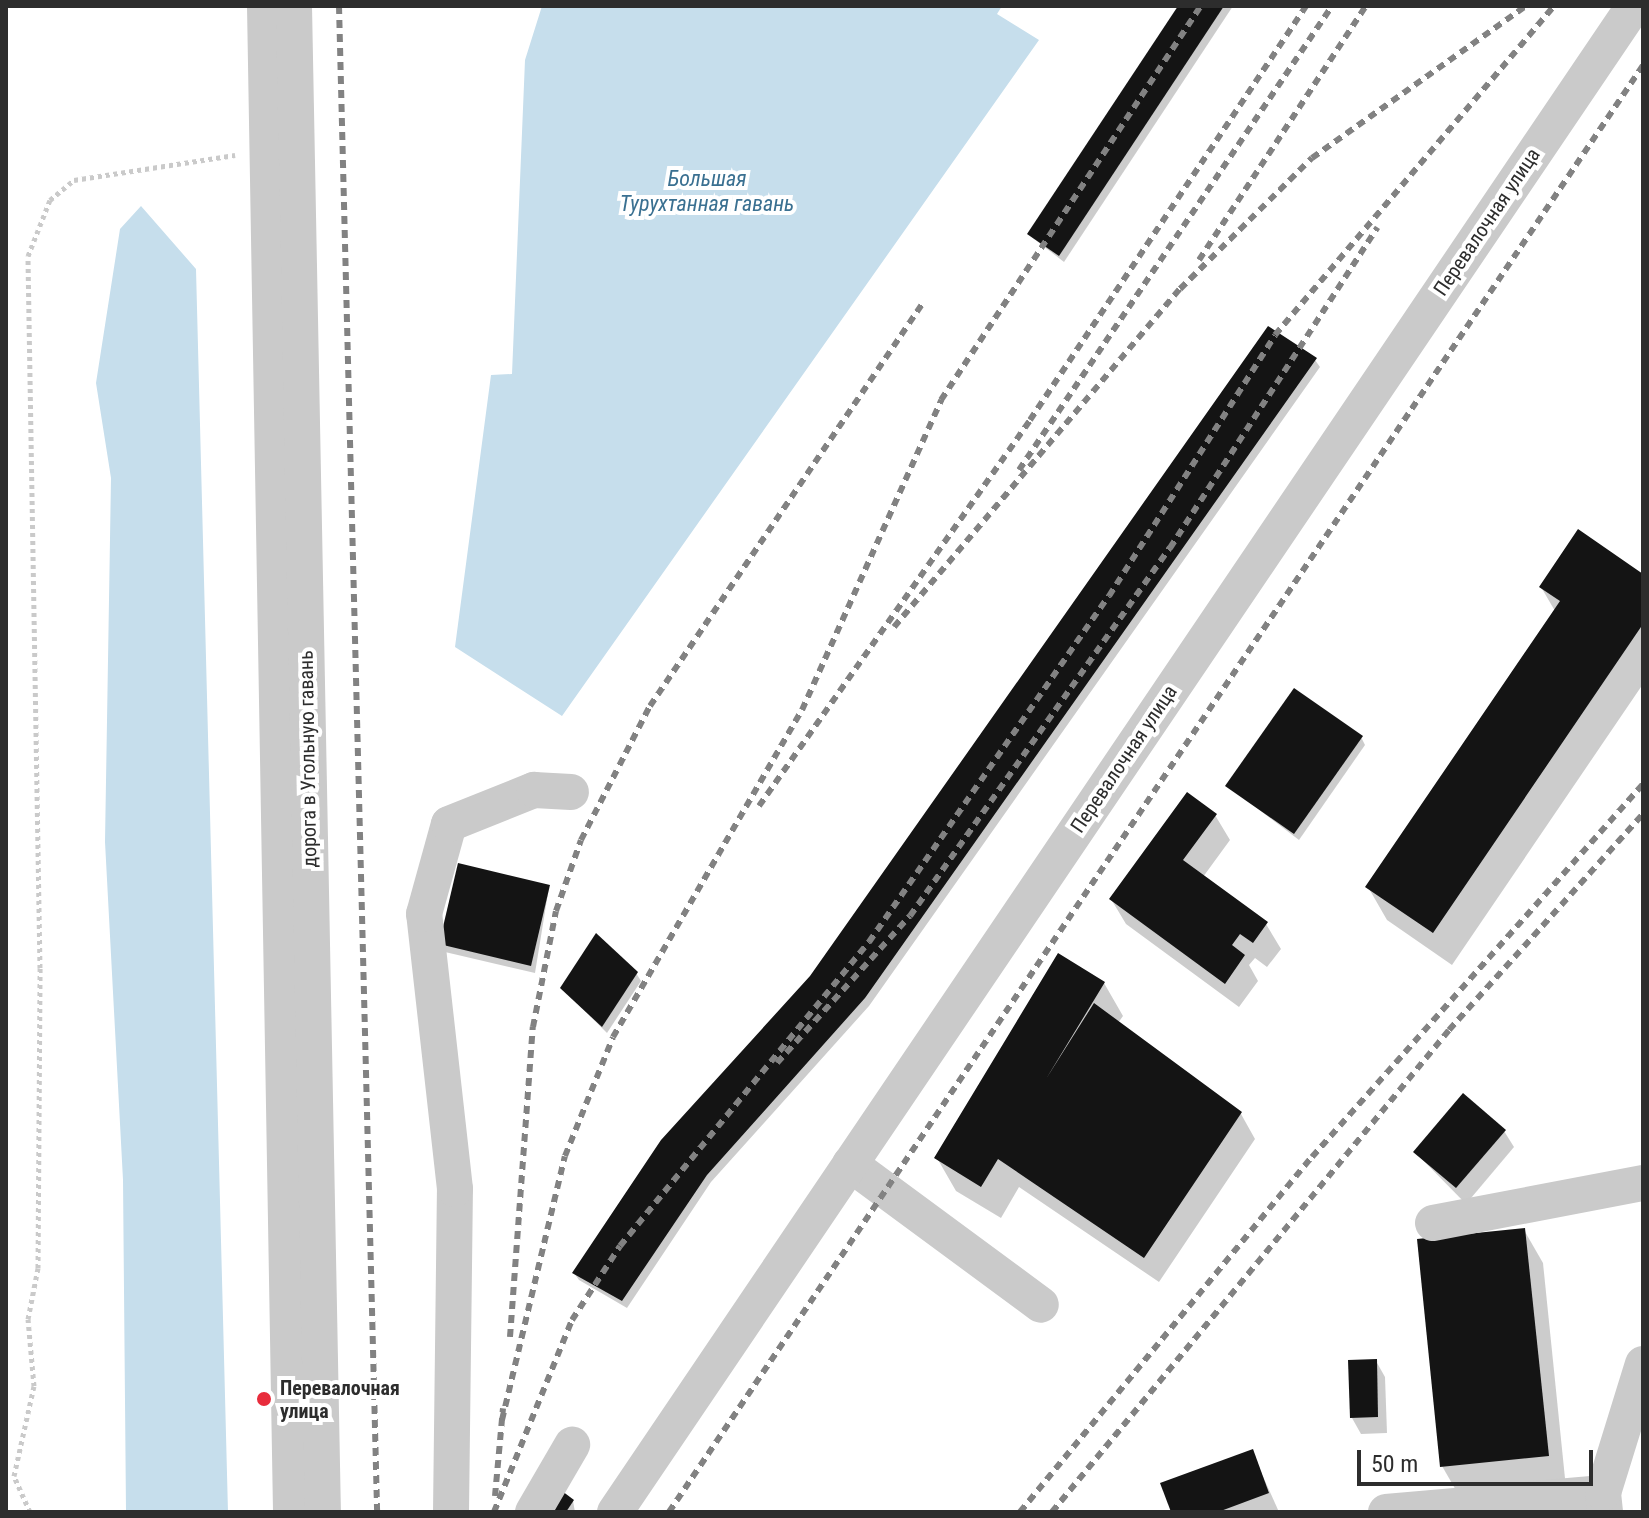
<!DOCTYPE html>
<meta charset="utf-8">
<style>
body{margin:0}
#map{position:relative;width:1649px;height:1518px;overflow:hidden;background:#fff;font-family:"Roboto Condensed",sans-serif}
div>[style]{position:absolute}
.water>*{inset:0;background:#c6deec}
.shadow>*{inset:0;background:#0003}
.building>*{inset:0;background:#141414}
.path>*{height:5px;margin-top:-2.5px;transform-origin:0;background:repeating-linear-gradient(90deg,#cacaca 0 4px,transparent 0 8px)}
.minor>*{height:36px;margin:-18px;padding:0 18px;transform-origin:18px;border-radius:18px;background:#cacaca}
.rail>*{height:6px;margin-top:-3px;transform-origin:0;background:repeating-linear-gradient(90deg,#828282 0 8px,transparent 0 14px)}
.dots>*{width:22px;height:22px;translate:-50% -50%;box-sizing:border-box;border:4px solid #fff;border-radius:50%}
span{translate:-50% -50%;white-space:nowrap;text-align:center;line-height:1.15;-webkit-text-stroke:8px #fff;paint-order:stroke}
.street-label{font-size:20px;color:#2d2d2d}
.poi-label{font-size:20px;color:#2d2d2d;font-weight:700}
.left{translate:0 -50%;text-align:left}
.water-label{font-size:22px;color:#3a7091;font-style:italic}
.frame{position:absolute;inset:0;border:8px solid #2d2d2d;pointer-events:none}
.scale{position:absolute;left:1357px;top:1450px;width:236px;height:36px;box-sizing:border-box;border:4px solid #2d2d2d;border-top:0;padding-left:10px;font-size:24px;line-height:28px;white-space:nowrap;color:#2d2d2d;-webkit-text-stroke:6px #fff;paint-order:stroke}
</style>
<div id="map">
<div class="water">
<i style="clip-path:polygon(542px 6px,1002px 6px,997px 14px,1039px 40px,562px 716px,455px 647px,491px 375px,512px 374px,525px 60px)"></i>
<i style="clip-path:polygon(141px 206px,196px 269px,228px 1512px,126px 1512px,123px 1180px,105px 842px,111px 478px,96px 383px,120px 229px)"></i>
</div>
<div class="shadow">
<i style="clip-path:polygon(1180px 6px,1233px 6px,1064px 262px,1029px 235px)"></i>
<i style="clip-path:polygon(1315px 360px,1320px 367px,869px 1006px,711px 1182px,627px 1308px,579px 1280px,574px 1273px)"></i>
<i style="clip-path:polygon(1643px 576px,1643px 684px,1452px 965px,1387px 920px,1368px 887px,1555px 611px,1541px 587px)"></i>
<i style="clip-path:polygon(1361px 737px,1365px 745px,1299px 840px,1228px 786px)"></i>
<i style="clip-path:polygon(1215px 815px,1230px 840px,1203px 877px,1266px 924px,1281px 949px,1267px 967px,1255px 958px,1249px 965px,1258px 981px,1239px 1007px,1126px 924px,1111px 899px)"></i>
<i style="clip-path:polygon(549px 887px,535px 973px,445px 952px,441px 944px)"></i>
<i style="clip-path:polygon(636px 973px,641px 981px,607px 1033px,562px 988px)"></i>
<i style="clip-path:polygon(1104px 983px,1123px 1016px,1118px 1023px,1241px 1114px,1255px 1139px,1159px 1282px,1019px 1187px,1001px 1218px,956px 1191px,937px 1158px)"></i>
<i style="clip-path:polygon(1504px 1131px,1514px 1147px,1466px 1204px,1415px 1152px)"></i>
<i style="clip-path:polygon(1524px 1230px,1543px 1263px,1566px 1488px,1461px 1499px,1442px 1466px)"></i>
<i style="clip-path:polygon(1376px 1361px,1385px 1377px,1387px 1433px,1361px 1434px,1352px 1418px)"></i>
<i style="clip-path:polygon(1252px 1452px,1279px 1512px,1173px 1512px)"></i>
<i style="clip-path:polygon(573px 1501px,575px 1512px,550px 1512px)"></i>
</div>
<div class="building">
<i style="clip-path:polygon(1178px 6px,1224px 6px,1059px 256px,1027px 234px)"></i>
<i style="clip-path:polygon(1268px 326px,1317px 358px,865px 998px,707px 1175px,622px 1301px,572px 1273px,661px 1140px,810px 976px)"></i>
<i style="clip-path:polygon(1578px 529px,1643px 574px,1643px 624px,1433px 933px,1365px 887px,1560px 601px,1539px 587px)"></i>
<i style="clip-path:polygon(1294px 688px,1363px 736px,1294px 834px,1225px 786px)"></i>
<i style="clip-path:polygon(1187px 792px,1217px 814px,1183px 860px,1268px 922px,1253px 943px,1240px 934px,1232px 945px,1245px 955px,1225px 984px,1109px 899px)"></i>
<i style="clip-path:polygon(458px 863px,550px 885px,531px 966px,439px 944px)"></i>
<i style="clip-path:polygon(596px 933px,638px 972px,602px 1027px,560px 988px)"></i>
<i style="clip-path:polygon(1058px 953px,1105px 982px,1046px 1079px,1094px 1003px,1242px 1112px,1144px 1258px,998px 1159px,981px 1187px,934px 1158px)"></i>
<i style="clip-path:polygon(1463px 1093px,1506px 1130px,1456px 1188px,1413px 1152px)"></i>
<i style="clip-path:polygon(1525px 1228px,1549px 1456px,1440px 1467px,1417px 1239px)"></i>
<i style="clip-path:polygon(1377px 1359px,1378px 1417px,1350px 1418px,1348px 1360px)"></i>
<i style="clip-path:polygon(1253px 1449px,1269px 1493px,1218px 1512px,1171px 1512px,1160px 1483px)"></i>
<i style="clip-path:polygon(562px 1491px,574px 1500px,566px 1512px,548px 1512px)"></i>
</div>
<div class="path">
<i style="left:30px;top:1512px;width:39px;rotate:-114deg"></i>
<i style="left:14px;top:1476px;width:92px;rotate:-77.5deg"></i>
<i style="left:34px;top:1386px;width:67px;rotate:-95.1deg"></i>
<i style="left:28px;top:1319px;width:52px;rotate:-78.9deg"></i>
<i style="left:38px;top:1268px;width:300px;rotate:-89.6deg"></i>
<i style="left:40px;top:968px;width:712px;rotate:-90.97deg"></i>
<i style="left:28px;top:256px;width:60px;rotate:-68.6deg"></i>
<i style="left:50px;top:200px;width:31px;rotate:-40deg"></i>
<i style="left:74px;top:180px;width:163px;rotate:-8.8deg"></i>
</div>
<div class="minor">
<i style="left:265px;top:6px;width:1506px;rotate:89.01deg"></i>
<i style="left:294px;top:6px;width:1506px;rotate:88.9deg"></i>
<i style="left:850px;top:1164px;width:237px;rotate:36.4deg"></i>
<i style="left:1433px;top:1223px;width:214px;rotate:-10.8deg"></i>
<i style="left:451px;top:1512px;width:323px;rotate:-89.3deg"></i>
<i style="left:455px;top:1189px;width:277px;rotate:-96.4deg"></i>
<i style="left:424px;top:914px;width:93px;rotate:-74.5deg"></i>
<i style="left:449px;top:824px;width:92px;rotate:-21.8deg"></i>
<i style="left:534px;top:790px;width:37px;rotate:3deg"></i>
<i style="left:533px;top:1512px;width:78px;rotate:-59.8deg"></i>
<i style="left:615px;top:1512px;width:1818px;rotate:-55.92deg"></i>
<i style="left:1386px;top:1512px;width:218px;rotate:-5deg"></i>
<i style="left:1605px;top:1512px;width:19px;rotate:-96deg"></i>
<i style="left:1603px;top:1493px;width:135px;rotate:-72.8deg"></i>
</div>
<div class="rail">
<i style="left:339px;top:6px;width:1506px;rotate:88.55deg"></i>
<i style="left:1199px;top:260px;width:304px;rotate:-56.7deg"></i>
<i style="left:1019px;top:470px;width:560px;rotate:-56deg"></i>
<i style="left:894px;top:627px;width:443px;rotate:-49.8deg"></i>
<i style="left:1180px;top:289px;width:186px;rotate:-44.8deg"></i>
<i style="left:1312px;top:158px;width:262px;rotate:-35.4deg"></i>
<i style="left:759px;top:806px;width:472px;rotate:-54.9deg"></i>
<i style="left:1030px;top:420px;width:498px;rotate:-56.3deg"></i>
<i style="left:777px;top:1063px;width:198px;rotate:-47.9deg"></i>
<i style="left:910px;top:916px;width:451px;rotate:-54.8deg"></i>
<i style="left:1170px;top:548px;width:382px;rotate:-57.1deg"></i>
<i style="left:510px;top:1337px;width:311px;rotate:-85.8deg"></i>
<i style="left:533px;top:1027px;width:118px;rotate:-78.8deg"></i>
<i style="left:556px;top:911px;width:75px;rotate:-70.6deg"></i>
<i style="left:581px;top:840px;width:151px;rotate:-62.8deg"></i>
<i style="left:650px;top:706px;width:485px;rotate:-55.9deg"></i>
<i style="left:502px;top:1420px;width:271px;rotate:-76.6deg"></i>
<i style="left:565px;top:1156px;width:128px;rotate:-68deg"></i>
<i style="left:613px;top:1037px;width:378px;rotate:-60deg"></i>
<i style="left:802px;top:710px;width:340px;rotate:-65.8deg"></i>
<i style="left:941px;top:400px;width:472px;rotate:-56.6deg"></i>
<i style="left:495px;top:1496px;width:88px;rotate:-84.8deg"></i>
<i style="left:494px;top:1512px;width:207px;rotate:-67.9deg"></i>
<i style="left:572px;top:1320px;width:88px;rotate:-57deg"></i>
<i style="left:620px;top:1246px;width:393px;rotate:-50.7deg"></i>
<i style="left:869px;top:942px;width:421px;rotate:-55.3deg"></i>
<i style="left:1109px;top:596px;width:309px;rotate:-57.5deg"></i>
<i style="left:1275px;top:335px;width:431px;rotate:-49.7deg"></i>
<i style="left:669px;top:1512px;width:1744px;rotate:-56.05deg"></i>
<i style="left:1020px;top:1512px;width:460px;rotate:-50.6deg"></i>
<i style="left:1312px;top:1157px;width:499px;rotate:-48.4deg"></i>
<i style="left:1052px;top:1512px;width:624px;rotate:-50.52deg"></i>
<i style="left:1449px;top:1030px;width:290px;rotate:-48.1deg"></i>
</div>
<div class="dots">
<i style="left:264px;top:1399px;background:#e82c3c"></i>
</div>
<div class="street-label">
<span style="left:1487px;top:222px;rotate:-56deg">Перевалочная улица</span>
<span style="left:308px;top:759px;rotate:-91deg">дорога в Угольную гавань</span>
<span style="left:1124px;top:759px;rotate:-56deg">Перевалочная улица</span>
</div>
<div class="poi-label">
<span class="left" style="left:280px;top:1400px">Перевалочная<br>улица</span>
</div>
<div class="water-label">
<span style="left:707px;top:191px">Большая<br>Турухтанная гавань</span>
</div>
<div class="frame"></div>
<div class="scale">50 m</div>
</div>
